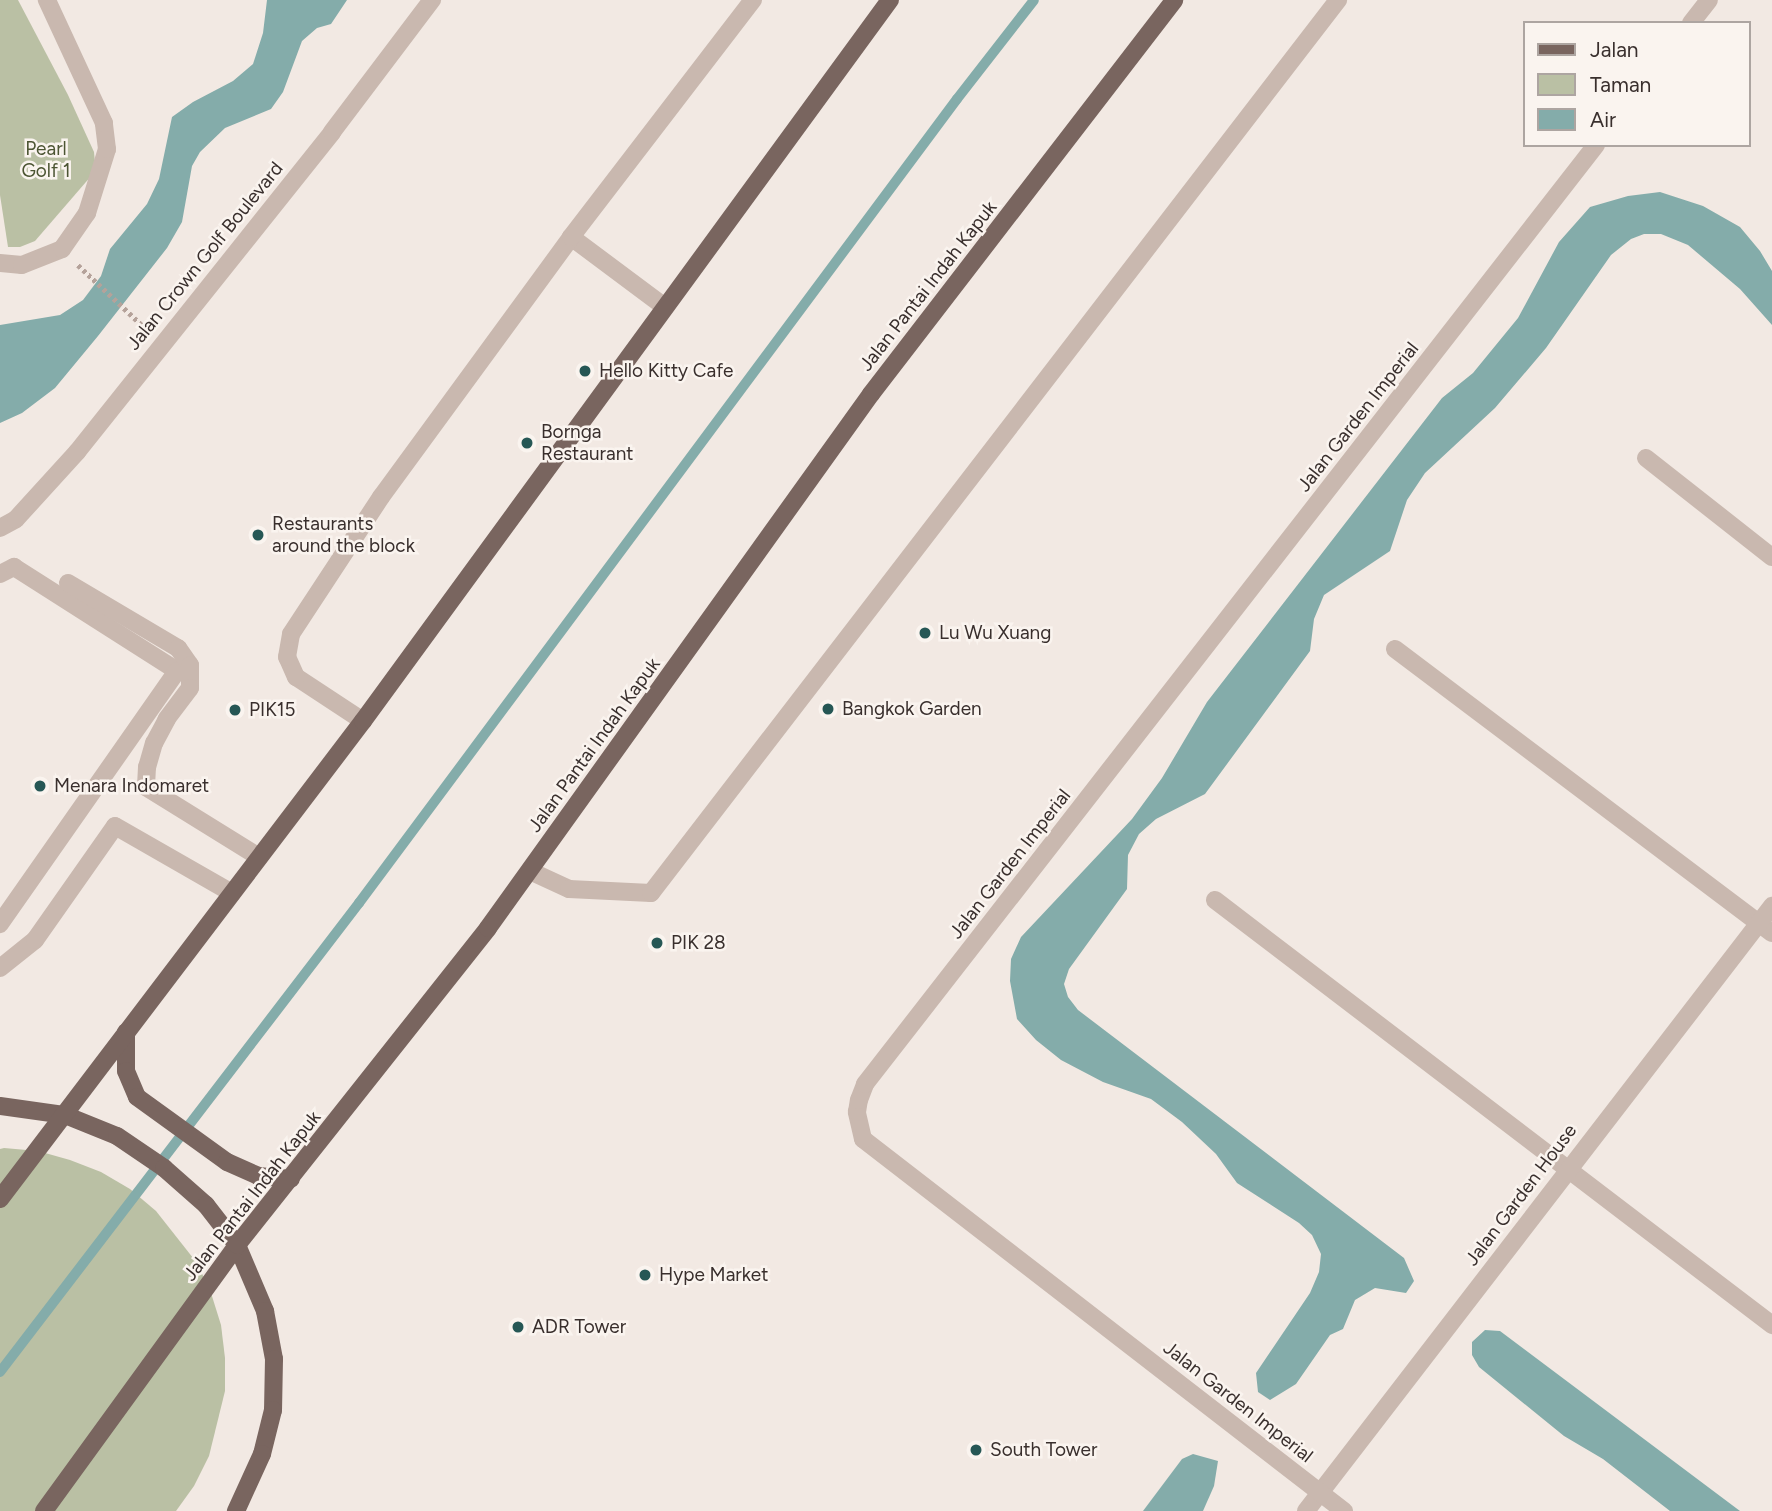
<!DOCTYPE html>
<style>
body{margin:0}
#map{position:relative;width:1772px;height:1511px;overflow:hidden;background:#f2e9e3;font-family:Figtree,sans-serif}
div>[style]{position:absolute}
.green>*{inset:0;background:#bac0a4}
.water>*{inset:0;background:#84acaa}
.stream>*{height:10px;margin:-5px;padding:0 5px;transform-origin:5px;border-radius:5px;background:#84acaa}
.path>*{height:4.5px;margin-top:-2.25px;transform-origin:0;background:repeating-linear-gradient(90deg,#b5a29a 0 3.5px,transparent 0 7px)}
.minor>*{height:18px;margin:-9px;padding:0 9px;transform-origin:9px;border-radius:9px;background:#c9b8af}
.major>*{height:18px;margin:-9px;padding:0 9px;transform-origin:9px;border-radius:9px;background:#79655f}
.dots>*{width:19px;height:19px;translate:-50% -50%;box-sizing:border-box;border:4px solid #faf4ef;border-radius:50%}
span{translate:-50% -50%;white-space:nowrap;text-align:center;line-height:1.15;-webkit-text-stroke:5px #faf4ef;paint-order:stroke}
.park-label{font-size:19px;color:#4c5533}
.street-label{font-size:19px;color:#392f2d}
.poi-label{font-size:19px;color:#392f2d}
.left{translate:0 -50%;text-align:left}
.legend{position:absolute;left:1523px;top:21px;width:228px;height:126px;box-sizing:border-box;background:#faf4ef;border:2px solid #ada5a1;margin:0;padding:9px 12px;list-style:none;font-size:21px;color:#392f2d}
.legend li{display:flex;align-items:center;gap:14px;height:35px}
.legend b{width:35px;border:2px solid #ada5a1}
</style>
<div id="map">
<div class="green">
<i style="clip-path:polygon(0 0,18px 0,68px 95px,94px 152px,95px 163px,92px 175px,35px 241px,20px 247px,8px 247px,0 195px)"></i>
<i style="clip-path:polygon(4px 1148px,38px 1151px,70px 1160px,101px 1172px,130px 1189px,156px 1211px,197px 1263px,211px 1293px,221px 1325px,225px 1358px,225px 1391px,209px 1456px,194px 1486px,176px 1511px,0 1511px,0 1149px)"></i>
</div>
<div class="water">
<i style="clip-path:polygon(267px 0,347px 0,331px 24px,317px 28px,302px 41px,283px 92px,271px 109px,225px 128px,200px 152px,192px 166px,182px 222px,167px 248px,98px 336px,55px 388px,22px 413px,0 423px,0 325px,60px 315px,83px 300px,101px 276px,110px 249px,147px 204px,159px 179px,172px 117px,193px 102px,233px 81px,253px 64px,263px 33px)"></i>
<i style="clip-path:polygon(1660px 192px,1703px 206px,1740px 227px,1760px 251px,1772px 271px,1772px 325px,1740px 289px,1688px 245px,1661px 234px,1644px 234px,1631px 239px,1611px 255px,1546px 348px,1495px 408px,1425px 473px,1407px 500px,1390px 551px,1324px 595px,1314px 619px,1310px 651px,1205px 794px,1156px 819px,1139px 834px,1128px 855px,1127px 889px,1069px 969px,1064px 984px,1068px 997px,1078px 1010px,1404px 1258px,1414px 1281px,1406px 1293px,1375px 1288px,1355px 1300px,1343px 1329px,1330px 1335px,1296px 1384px,1270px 1400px,1258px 1392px,1256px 1373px,1310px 1293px,1319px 1272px,1321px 1254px,1312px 1235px,1299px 1223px,1237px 1183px,1216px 1154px,1182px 1122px,1151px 1099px,1103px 1082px,1061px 1060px,1036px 1040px,1017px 1019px,1010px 981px,1011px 959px,1021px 937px,1132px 819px,1162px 778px,1207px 702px,1442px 398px,1473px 373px,1518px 318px,1559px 242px,1590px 207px,1628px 196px)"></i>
<i style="clip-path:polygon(1485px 1330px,1500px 1331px,1740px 1511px,1670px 1511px,1603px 1459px,1564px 1436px,1479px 1367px,1472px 1355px,1472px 1342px)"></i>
<i style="clip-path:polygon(1193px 1454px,1218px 1461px,1214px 1486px,1203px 1511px,1143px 1511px,1182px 1459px)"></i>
</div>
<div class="stream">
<i style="left:0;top:1372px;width:591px;rotate:-52.57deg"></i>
<i style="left:359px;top:903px;width:1002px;rotate:-53.36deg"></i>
<i style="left:957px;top:99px;width:125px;rotate:-52.1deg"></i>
</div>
<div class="path">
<i style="left:78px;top:265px;width:92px;rotate:43.2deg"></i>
</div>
<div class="minor">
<i style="left:1691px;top:23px;width:29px;rotate:-52deg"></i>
<i style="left:571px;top:237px;width:117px;rotate:36.7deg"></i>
<i style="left:0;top:263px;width:22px;rotate:5deg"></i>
<i style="left:22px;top:265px;width:43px;rotate:-21.8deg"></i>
<i style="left:62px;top:249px;width:44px;rotate:-55.2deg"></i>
<i style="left:87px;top:213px;width:67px;rotate:-72.6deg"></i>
<i style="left:107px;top:149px;width:26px;rotate:-97deg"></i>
<i style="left:104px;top:123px;width:136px;rotate:-114.9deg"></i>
<i style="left:1646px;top:458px;width:160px;rotate:38.2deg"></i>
<i style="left:0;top:528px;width:18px;rotate:-29deg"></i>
<i style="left:16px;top:519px;width:91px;rotate:-47.7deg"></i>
<i style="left:77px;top:452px;width:409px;rotate:-51.4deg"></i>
<i style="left:332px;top:132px;width:166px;rotate:-52.9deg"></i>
<i style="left:0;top:574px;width:16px;rotate:-27deg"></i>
<i style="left:14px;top:567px;width:193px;rotate:32.5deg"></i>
<i style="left:177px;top:671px;width:309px;rotate:125deg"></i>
<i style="left:68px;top:583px;width:128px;rotate:30.6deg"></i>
<i style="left:178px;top:648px;width:21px;rotate:55deg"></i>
<i style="left:190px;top:665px;width:23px;rotate:90deg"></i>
<i style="left:190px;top:688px;width:39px;rotate:127deg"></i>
<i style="left:167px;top:719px;width:27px;rotate:118deg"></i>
<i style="left:154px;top:743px;width:25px;rotate:106deg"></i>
<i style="left:147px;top:767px;width:20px;rotate:93deg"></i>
<i style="left:146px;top:787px;width:133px;rotate:31.8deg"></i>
<i style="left:1395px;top:649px;width:472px;rotate:37deg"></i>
<i style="left:363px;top:721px;width:80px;rotate:-146.7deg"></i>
<i style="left:296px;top:677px;width:22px;rotate:-114deg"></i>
<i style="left:287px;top:657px;width:23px;rotate:-80deg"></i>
<i style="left:291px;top:634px;width:164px;rotate:-56.7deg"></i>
<i style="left:381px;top:497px;width:322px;rotate:-53.8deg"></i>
<i style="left:571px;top:237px;width:299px;rotate:-52.5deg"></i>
<i style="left:530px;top:871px;width:43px;rotate:24.8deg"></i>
<i style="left:569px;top:889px;width:82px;rotate:2.8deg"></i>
<i style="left:651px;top:893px;width:1127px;rotate:-52.43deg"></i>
<i style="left:1215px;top:900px;width:701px;rotate:37.34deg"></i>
<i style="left:0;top:968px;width:45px;rotate:-38.7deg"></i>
<i style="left:35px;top:940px;width:139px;rotate:-54.9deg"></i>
<i style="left:115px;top:826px;width:135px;rotate:29.8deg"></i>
<i style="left:1306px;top:1511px;width:764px;rotate:-52.39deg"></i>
<i style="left:1344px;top:1511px;width:608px;rotate:-142.28deg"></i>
<i style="left:863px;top:1139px;width:28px;rotate:-103deg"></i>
<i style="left:857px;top:1112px;width:12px;rotate:-81deg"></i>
<i style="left:859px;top:1100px;width:17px;rotate:-69deg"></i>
<i style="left:865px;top:1084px;width:1190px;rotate:-52.1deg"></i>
</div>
<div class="major">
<i style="left:126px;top:1032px;width:39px;rotate:90deg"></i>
<i style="left:126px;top:1071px;width:28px;rotate:67deg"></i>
<i style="left:137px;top:1097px;width:111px;rotate:35.8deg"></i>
<i style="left:227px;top:1162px;width:34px;rotate:24deg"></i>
<i style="left:258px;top:1176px;width:33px;rotate:5deg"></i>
<i style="left:0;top:1106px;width:66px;rotate:7.9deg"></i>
<i style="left:65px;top:1115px;width:56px;rotate:22deg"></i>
<i style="left:117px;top:1136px;width:57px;rotate:34.2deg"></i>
<i style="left:164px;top:1168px;width:56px;rotate:41.4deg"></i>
<i style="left:206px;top:1205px;width:51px;rotate:52.2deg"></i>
<i style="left:237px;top:1245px;width:72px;rotate:67deg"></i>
<i style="left:265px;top:1311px;width:49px;rotate:79.4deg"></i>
<i style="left:274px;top:1359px;width:51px;rotate:91.1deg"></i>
<i style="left:273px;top:1410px;width:45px;rotate:104deg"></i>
<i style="left:262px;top:1454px;width:63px;rotate:114.5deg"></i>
<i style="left:0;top:1199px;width:600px;rotate:-52.79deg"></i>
<i style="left:363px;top:721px;width:893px;rotate:-53.84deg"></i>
<i style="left:44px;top:1511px;width:329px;rotate:-54deg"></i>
<i style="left:237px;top:1245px;width:404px;rotate:-51.6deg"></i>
<i style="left:488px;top:928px;width:657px;rotate:-54.35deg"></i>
<i style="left:871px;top:394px;width:497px;rotate:-52.4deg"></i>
</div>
<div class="dots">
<i style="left:585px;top:371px;background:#265755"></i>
<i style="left:527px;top:443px;background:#265755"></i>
<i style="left:258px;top:535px;background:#265755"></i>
<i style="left:925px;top:633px;background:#265755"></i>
<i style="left:828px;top:709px;background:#265755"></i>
<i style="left:235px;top:710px;background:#265755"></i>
<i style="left:40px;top:786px;background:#265755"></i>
<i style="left:657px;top:943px;background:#265755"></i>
<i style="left:645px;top:1275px;background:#265755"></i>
<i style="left:518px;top:1327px;background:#265755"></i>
<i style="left:976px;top:1450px;background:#265755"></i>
</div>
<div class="park-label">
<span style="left:46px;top:160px">Pearl<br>Golf 1</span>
</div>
<div class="street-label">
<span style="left:205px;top:256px;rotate:-51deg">Jalan Crown Golf Boulevard</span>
<span style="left:928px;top:286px;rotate:-52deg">Jalan Pantai Indah Kapuk</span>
<span style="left:1358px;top:417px;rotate:-52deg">Jalan Garden Imperial</span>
<span style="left:594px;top:745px;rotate:-54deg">Jalan Pantai Indah Kapuk</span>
<span style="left:1010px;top:864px;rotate:-52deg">Jalan Garden Imperial</span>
<span style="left:1521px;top:1195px;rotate:-53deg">Jalan Garden House</span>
<span style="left:252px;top:1196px;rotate:-52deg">Jalan Pantai Indah Kapuk</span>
<span style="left:1238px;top:1402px;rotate:38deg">Jalan Garden Imperial</span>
</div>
<div class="poi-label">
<span class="left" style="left:599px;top:371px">Hello Kitty Cafe</span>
<span class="left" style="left:541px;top:443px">Bornga<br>Restaurant</span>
<span class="left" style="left:272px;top:535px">Restaurants<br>around the block</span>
<span class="left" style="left:939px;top:633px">Lu Wu Xuang</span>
<span class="left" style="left:842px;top:709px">Bangkok Garden</span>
<span class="left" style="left:249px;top:710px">PIK15</span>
<span class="left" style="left:54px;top:786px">Menara Indomaret</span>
<span class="left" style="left:671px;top:943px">PIK 28</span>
<span class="left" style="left:659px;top:1275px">Hype Market</span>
<span class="left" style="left:532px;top:1327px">ADR Tower</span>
<span class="left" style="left:990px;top:1450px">South Tower</span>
</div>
<ul class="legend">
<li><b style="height:9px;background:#79655f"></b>Jalan</li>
<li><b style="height:19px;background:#bac0a4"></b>Taman</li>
<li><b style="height:19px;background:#84acaa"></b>Air</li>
</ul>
</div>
